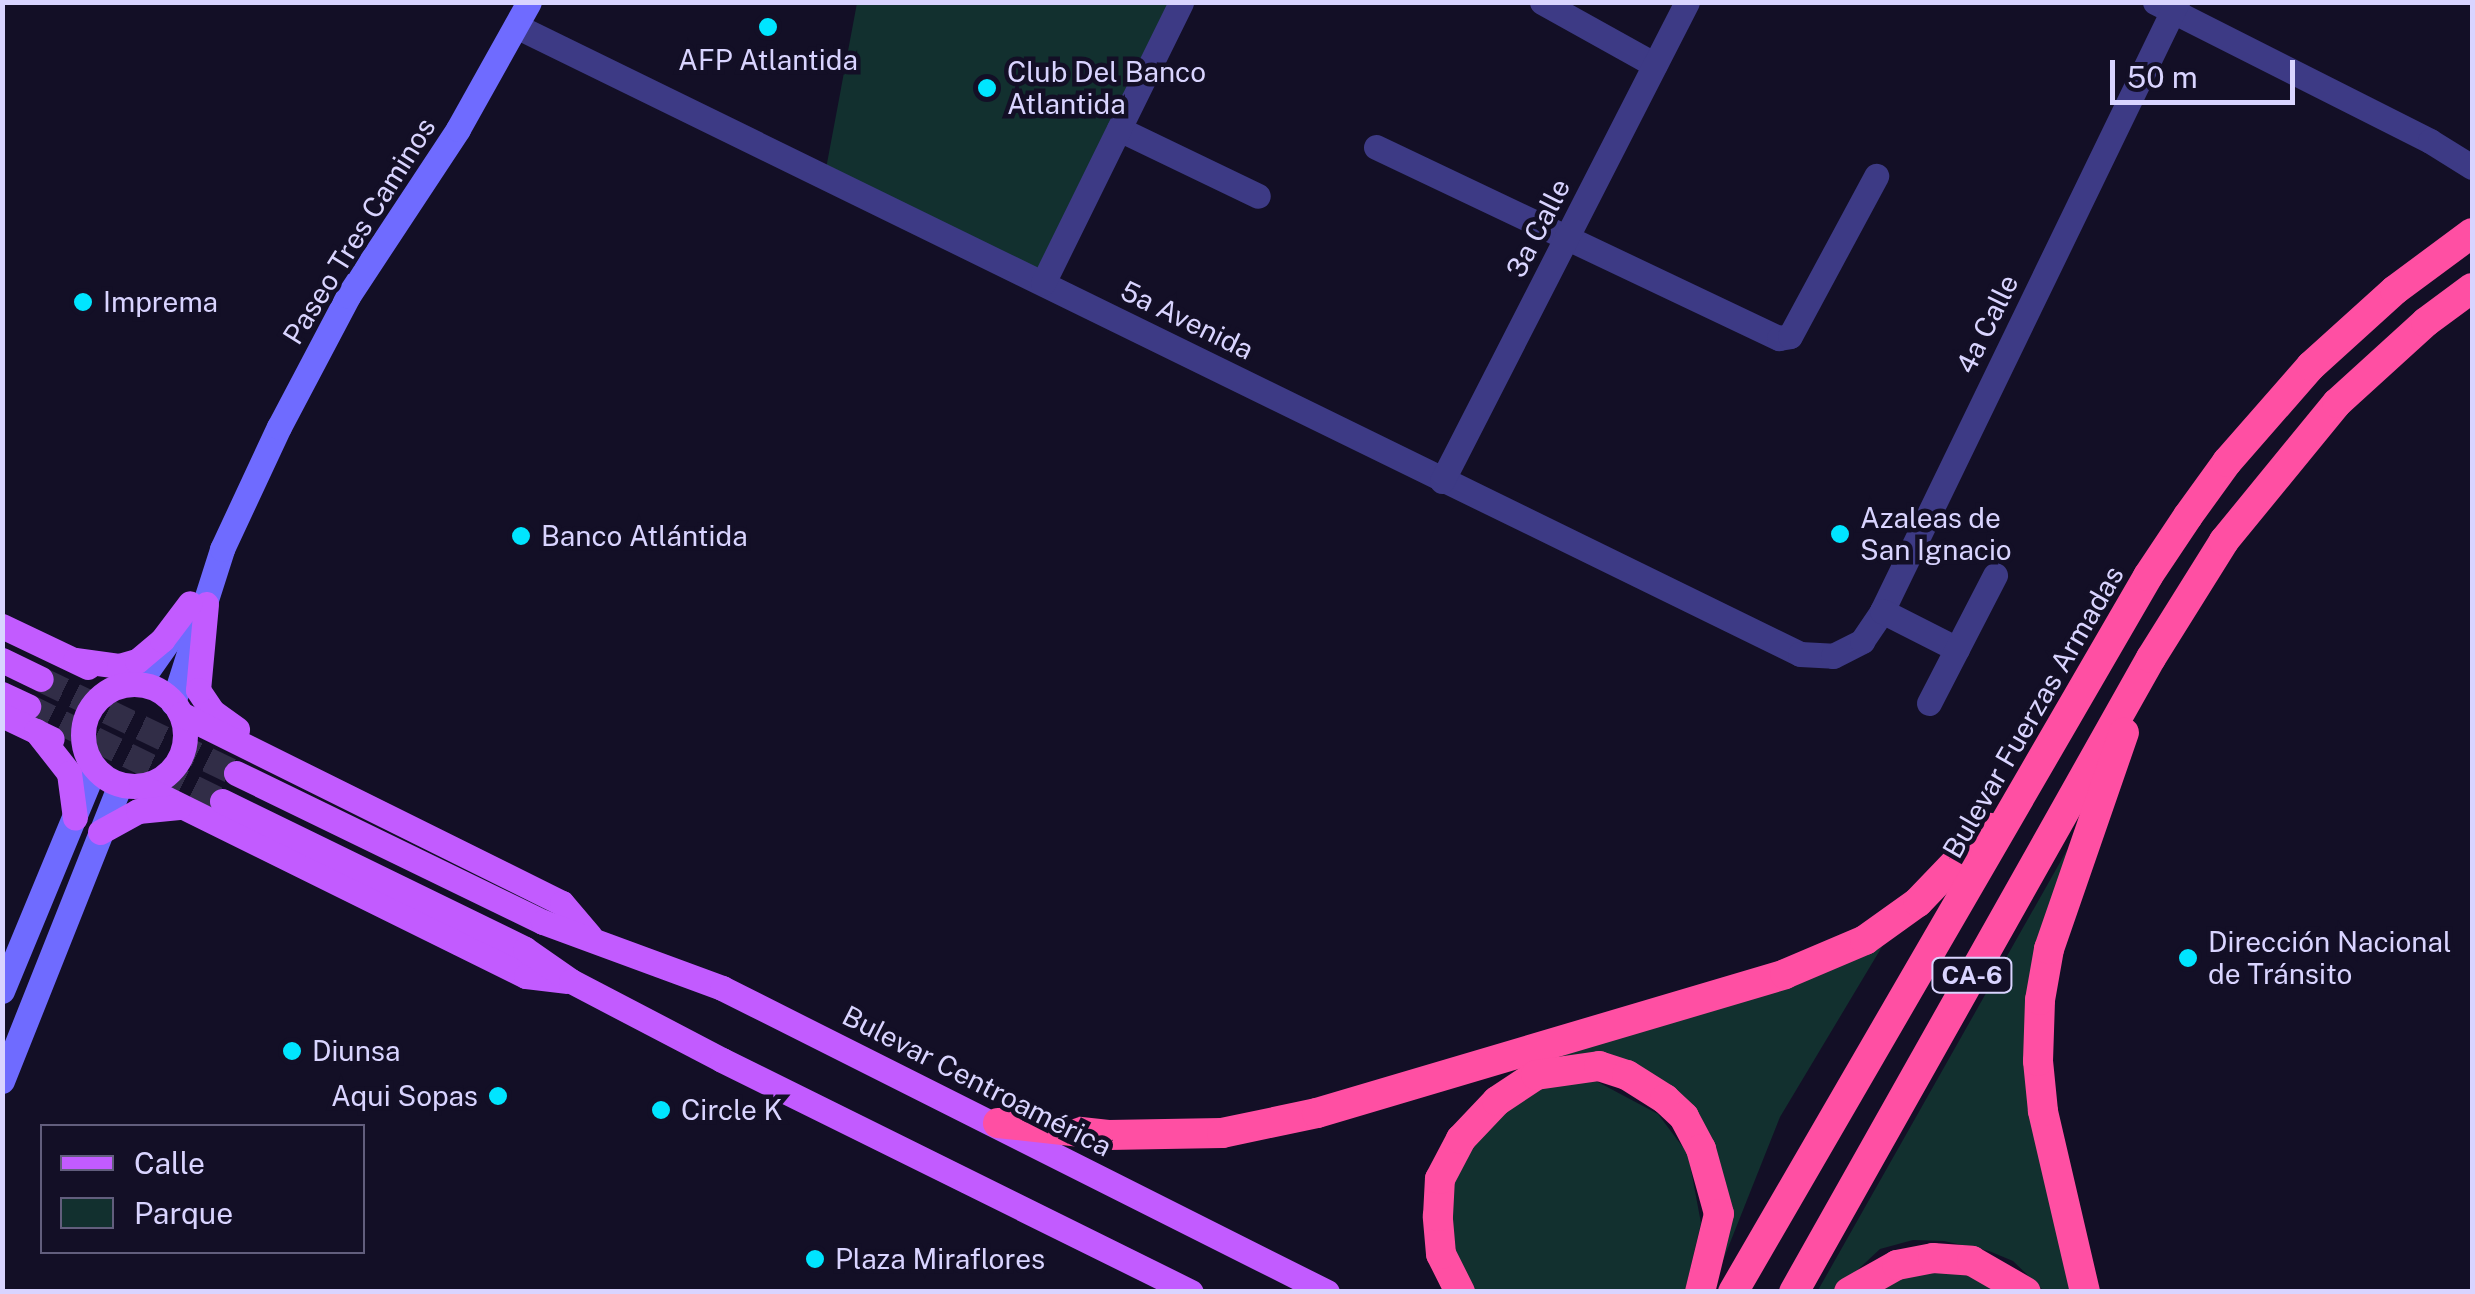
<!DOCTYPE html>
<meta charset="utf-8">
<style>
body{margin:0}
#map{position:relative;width:2475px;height:1294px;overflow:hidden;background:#130f26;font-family:"Public Sans",sans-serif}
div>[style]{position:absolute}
.green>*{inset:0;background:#12302f}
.primary-tunnel>*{height:25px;margin-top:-12.5px;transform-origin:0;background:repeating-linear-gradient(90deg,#312d47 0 25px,transparent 0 37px)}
.street>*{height:25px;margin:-12.5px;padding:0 12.5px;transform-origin:12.5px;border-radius:12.5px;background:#3d3a85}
.secondary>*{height:25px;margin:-12.5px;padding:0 12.5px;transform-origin:12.5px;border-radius:12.5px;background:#6f6bff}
.primary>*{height:25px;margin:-12.5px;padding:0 12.5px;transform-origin:12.5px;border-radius:12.5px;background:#c25bff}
.primary>.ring{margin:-12.5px;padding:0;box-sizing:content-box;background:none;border:25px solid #c25bff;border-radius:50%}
.highway>*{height:30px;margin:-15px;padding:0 15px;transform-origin:15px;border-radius:15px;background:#ff4fa3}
.dots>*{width:28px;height:28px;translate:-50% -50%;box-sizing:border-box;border:5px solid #130f26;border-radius:50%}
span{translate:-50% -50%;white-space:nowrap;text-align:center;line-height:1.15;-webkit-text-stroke:9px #130f26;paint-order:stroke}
.shield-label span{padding:2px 8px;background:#130f26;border:2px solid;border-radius:8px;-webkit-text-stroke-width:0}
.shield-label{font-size:25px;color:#d9d4ff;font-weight:700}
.poi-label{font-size:28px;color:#d9d4ff}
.left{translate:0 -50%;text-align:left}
.right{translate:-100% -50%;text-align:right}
.street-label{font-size:28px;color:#d9d4ff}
.frame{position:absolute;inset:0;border:5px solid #d9d4ff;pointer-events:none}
.legend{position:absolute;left:40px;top:1124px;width:325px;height:130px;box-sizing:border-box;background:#130f26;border:2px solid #625e7d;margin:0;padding:12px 18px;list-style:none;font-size:30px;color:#d9d4ff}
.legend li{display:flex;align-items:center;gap:20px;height:50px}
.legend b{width:50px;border:2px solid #625e7d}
.scale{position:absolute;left:2110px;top:60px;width:185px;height:45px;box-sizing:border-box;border:5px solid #d9d4ff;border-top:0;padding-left:12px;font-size:30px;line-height:35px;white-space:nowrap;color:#d9d4ff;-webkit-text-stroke:8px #130f26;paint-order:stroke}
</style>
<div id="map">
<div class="green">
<i style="clip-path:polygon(857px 3px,1174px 3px,1038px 280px,825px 174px)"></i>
<i style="clip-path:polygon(2067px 850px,2071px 852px,2031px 987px,2075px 1291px,2044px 1291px,2013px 1261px,1989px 1251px,1944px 1241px,1913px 1240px,1880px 1249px,1835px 1291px,1817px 1292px)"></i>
<i style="clip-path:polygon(1883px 945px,1780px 1117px,1718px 1273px,1703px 1139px,1627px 1075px,1596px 1081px,1658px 1114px,1688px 1154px,1701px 1223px,1685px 1291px,1476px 1291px,1458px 1267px,1447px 1191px,1449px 1161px,1554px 1056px)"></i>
<i style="clip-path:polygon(1937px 1264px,2016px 1292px,1858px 1292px)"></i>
</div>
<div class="primary-tunnel">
<i style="left:41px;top:679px;width:216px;rotate:25.7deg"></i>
<i style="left:28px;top:706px;width:216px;rotate:26.1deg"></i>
</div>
<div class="street">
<i style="left:1542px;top:2px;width:129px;rotate:29.1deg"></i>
<i style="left:2155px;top:2px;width:308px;rotate:26.8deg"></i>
<i style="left:2430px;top:141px;width:49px;rotate:31.8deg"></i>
<i style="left:516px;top:26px;width:1429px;rotate:26.06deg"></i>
<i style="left:1800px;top:654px;width:33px;rotate:3deg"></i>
<i style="left:1833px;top:656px;width:33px;rotate:-27deg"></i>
<i style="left:1862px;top:641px;width:36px;rotate:-56deg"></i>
<i style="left:1882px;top:611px;width:677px;rotate:-64.15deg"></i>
<i style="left:1119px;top:129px;width:154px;rotate:25.7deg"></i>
<i style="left:1376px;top:147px;width:446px;rotate:25.4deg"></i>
<i style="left:1779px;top:338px;width:11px;rotate:-10deg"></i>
<i style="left:1790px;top:336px;width:182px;rotate:-61.7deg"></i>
<i style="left:1043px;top:283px;width:313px;rotate:-63.8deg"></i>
<i style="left:1442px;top:481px;width:538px;rotate:-62.91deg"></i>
<i style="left:1882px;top:611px;width:84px;rotate:26.9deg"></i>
<i style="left:1929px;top:703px;width:144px;rotate:-62.7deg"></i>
</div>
<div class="secondary">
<i style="left:138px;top:684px;width:70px;rotate:-54.9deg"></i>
<i style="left:173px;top:703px;width:162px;rotate:-72.3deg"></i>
<i style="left:222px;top:549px;width:135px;rotate:-65deg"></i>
<i style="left:279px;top:427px;width:148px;rotate:-62.2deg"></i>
<i style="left:348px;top:296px;width:200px;rotate:-56.6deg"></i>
<i style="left:458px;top:129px;width:145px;rotate:-60.8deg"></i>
<i style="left:2px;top:991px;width:240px;rotate:-67.5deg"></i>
<i style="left:2px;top:1081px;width:319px;rotate:-68.3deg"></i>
</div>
<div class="primary">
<i style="left:206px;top:604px;width:86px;rotate:95.3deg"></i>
<i style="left:198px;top:690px;width:25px;rotate:56deg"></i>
<i style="left:212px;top:711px;width:31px;rotate:36deg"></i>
<i style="left:2px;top:626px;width:95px;rotate:25.5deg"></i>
<i style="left:2px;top:660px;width:43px;rotate:26deg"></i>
<i style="left:75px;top:660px;width:44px;rotate:7.8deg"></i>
<i style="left:119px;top:666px;width:19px;rotate:-16deg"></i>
<i style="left:137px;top:661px;width:33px;rotate:-40deg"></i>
<i style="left:162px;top:640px;width:46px;rotate:-52.9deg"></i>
<i class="ring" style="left:83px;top:684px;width:77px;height:77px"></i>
<i style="left:2px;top:694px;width:29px;rotate:25deg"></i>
<i style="left:181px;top:714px;width:425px;rotate:26.4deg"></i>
<i style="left:562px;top:903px;width:43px;rotate:49.7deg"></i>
<i style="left:2px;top:715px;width:55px;rotate:25.6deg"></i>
<i style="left:36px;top:731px;width:53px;rotate:51.8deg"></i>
<i style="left:69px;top:773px;width:45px;rotate:82.4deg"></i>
<i style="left:236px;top:773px;width:341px;rotate:25.9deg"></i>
<i style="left:543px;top:922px;width:191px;rotate:20.2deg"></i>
<i style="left:722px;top:988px;width:677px;rotate:26.68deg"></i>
<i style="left:141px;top:786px;width:429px;rotate:26.3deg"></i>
<i style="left:526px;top:976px;width:40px;rotate:7.1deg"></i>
<i style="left:222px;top:801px;width:337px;rotate:26deg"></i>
<i style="left:525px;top:949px;width:56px;rotate:34.8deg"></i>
<i style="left:571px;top:981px;width:170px;rotate:27.6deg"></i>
<i style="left:722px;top:1060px;width:523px;rotate:26.32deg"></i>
<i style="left:100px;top:832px;width:43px;rotate:-28.9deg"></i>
<i style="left:138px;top:811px;width:41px;rotate:-5.6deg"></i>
</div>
<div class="highway">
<i style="left:998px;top:1123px;width:111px;rotate:6.2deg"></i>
<i style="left:1108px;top:1135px;width:114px;rotate:-1deg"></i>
<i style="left:1222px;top:1133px;width:97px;rotate:-11.9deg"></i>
<i style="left:1317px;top:1113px;width:488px;rotate:-16.5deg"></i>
<i style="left:1785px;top:974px;width:87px;rotate:-23deg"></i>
<i style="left:1865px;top:940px;width:65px;rotate:-35.6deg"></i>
<i style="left:1918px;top:902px;width:103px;rotate:-46.2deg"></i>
<i style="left:1460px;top:1292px;width:42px;rotate:-116.6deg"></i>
<i style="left:1441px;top:1254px;width:38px;rotate:-95deg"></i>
<i style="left:1438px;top:1216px;width:37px;rotate:-87deg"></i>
<i style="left:1440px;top:1179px;width:45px;rotate:-62.3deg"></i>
<i style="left:1461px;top:1139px;width:52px;rotate:-46.5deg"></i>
<i style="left:1497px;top:1101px;width:47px;rotate:-33.7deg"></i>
<i style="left:1536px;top:1075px;width:64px;rotate:-8.1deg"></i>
<i style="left:1599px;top:1066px;width:29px;rotate:18deg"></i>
<i style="left:1627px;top:1075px;width:45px;rotate:32.3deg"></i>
<i style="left:1665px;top:1099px;width:26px;rotate:43deg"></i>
<i style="left:1684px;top:1117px;width:36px;rotate:62deg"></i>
<i style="left:1701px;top:1149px;width:67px;rotate:74.5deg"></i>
<i style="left:1719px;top:1214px;width:80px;rotate:103.7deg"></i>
<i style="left:1733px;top:1292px;width:828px;rotate:-59.9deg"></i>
<i style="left:2148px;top:576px;width:72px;rotate:-56.3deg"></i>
<i style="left:2188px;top:516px;width:67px;rotate:-54.2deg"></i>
<i style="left:2227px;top:462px;width:128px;rotate:-48.8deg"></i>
<i style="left:2311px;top:366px;width:113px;rotate:-42.1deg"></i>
<i style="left:2395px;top:290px;width:96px;rotate:-36.5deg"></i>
<i style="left:1794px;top:1292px;width:728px;rotate:-60.62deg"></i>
<i style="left:2151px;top:658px;width:138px;rotate:-58deg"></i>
<i style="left:2224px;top:541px;width:178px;rotate:-50.7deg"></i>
<i style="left:2337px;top:403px;width:120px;rotate:-42.3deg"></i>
<i style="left:2426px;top:322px;width:57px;rotate:-36.5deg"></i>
<i style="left:1849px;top:1292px;width:55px;rotate:-29.4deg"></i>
<i style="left:1897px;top:1265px;width:37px;rotate:-11deg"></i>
<i style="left:1933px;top:1258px;width:39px;rotate:4deg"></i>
<i style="left:1972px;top:1261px;width:62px;rotate:29.9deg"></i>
<i style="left:2085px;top:1292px;width:186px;rotate:-103.1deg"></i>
<i style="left:2043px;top:1111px;width:50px;rotate:-95.7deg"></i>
<i style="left:2038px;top:1061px;width:61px;rotate:-88.1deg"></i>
<i style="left:2040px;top:1000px;width:52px;rotate:-80deg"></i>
<i style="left:2049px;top:949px;width:229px;rotate:-70.9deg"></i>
</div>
<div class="dots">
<i style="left:768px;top:27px;background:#00e5ff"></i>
<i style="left:987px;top:88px;background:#00e5ff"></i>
<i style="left:83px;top:302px;background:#00e5ff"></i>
<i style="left:1840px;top:534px;background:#00e5ff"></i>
<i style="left:521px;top:536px;background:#00e5ff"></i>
<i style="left:2188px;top:958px;background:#00e5ff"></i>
<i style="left:292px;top:1051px;background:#00e5ff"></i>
<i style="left:498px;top:1096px;background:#00e5ff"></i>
<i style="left:661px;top:1110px;background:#00e5ff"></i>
<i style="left:815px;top:1259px;background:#00e5ff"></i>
</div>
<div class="shield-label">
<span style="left:1972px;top:975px">CA-6</span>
</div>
<div class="poi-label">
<span style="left:768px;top:60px">AFP Atlantida</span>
<span class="left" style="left:1007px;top:88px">Club Del Banco<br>Atlantida</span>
<span class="left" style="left:103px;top:302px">Imprema</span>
<span class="left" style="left:1860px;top:534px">Azaleas de<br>San Ignacio</span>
<span class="left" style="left:541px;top:536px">Banco Atlántida</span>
<span class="left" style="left:2208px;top:958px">Dirección Nacional<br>de Tránsito</span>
<span class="left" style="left:312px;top:1051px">Diunsa</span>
<span class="right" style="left:478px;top:1096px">Aqui Sopas</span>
<span class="left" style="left:681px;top:1110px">Circle K</span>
<span class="left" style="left:835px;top:1259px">Plaza Miraflores</span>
</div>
<div class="street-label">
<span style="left:1538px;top:228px;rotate:-63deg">3a Calle</span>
<span style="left:359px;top:231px;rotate:-58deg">Paseo Tres Caminos</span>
<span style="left:1187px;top:320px;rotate:26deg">5a Avenida</span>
<span style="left:1987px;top:324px;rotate:-64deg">4a Calle</span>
<span style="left:2033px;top:712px;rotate:-60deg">Bulevar Fuerzas Armadas</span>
<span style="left:977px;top:1081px;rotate:27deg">Bulevar Centroamérica</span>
</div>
<div class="frame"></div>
<ul class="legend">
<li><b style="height:12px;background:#c25bff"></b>Calle</li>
<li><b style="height:28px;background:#12302f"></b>Parque</li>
</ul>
<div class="scale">50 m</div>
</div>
